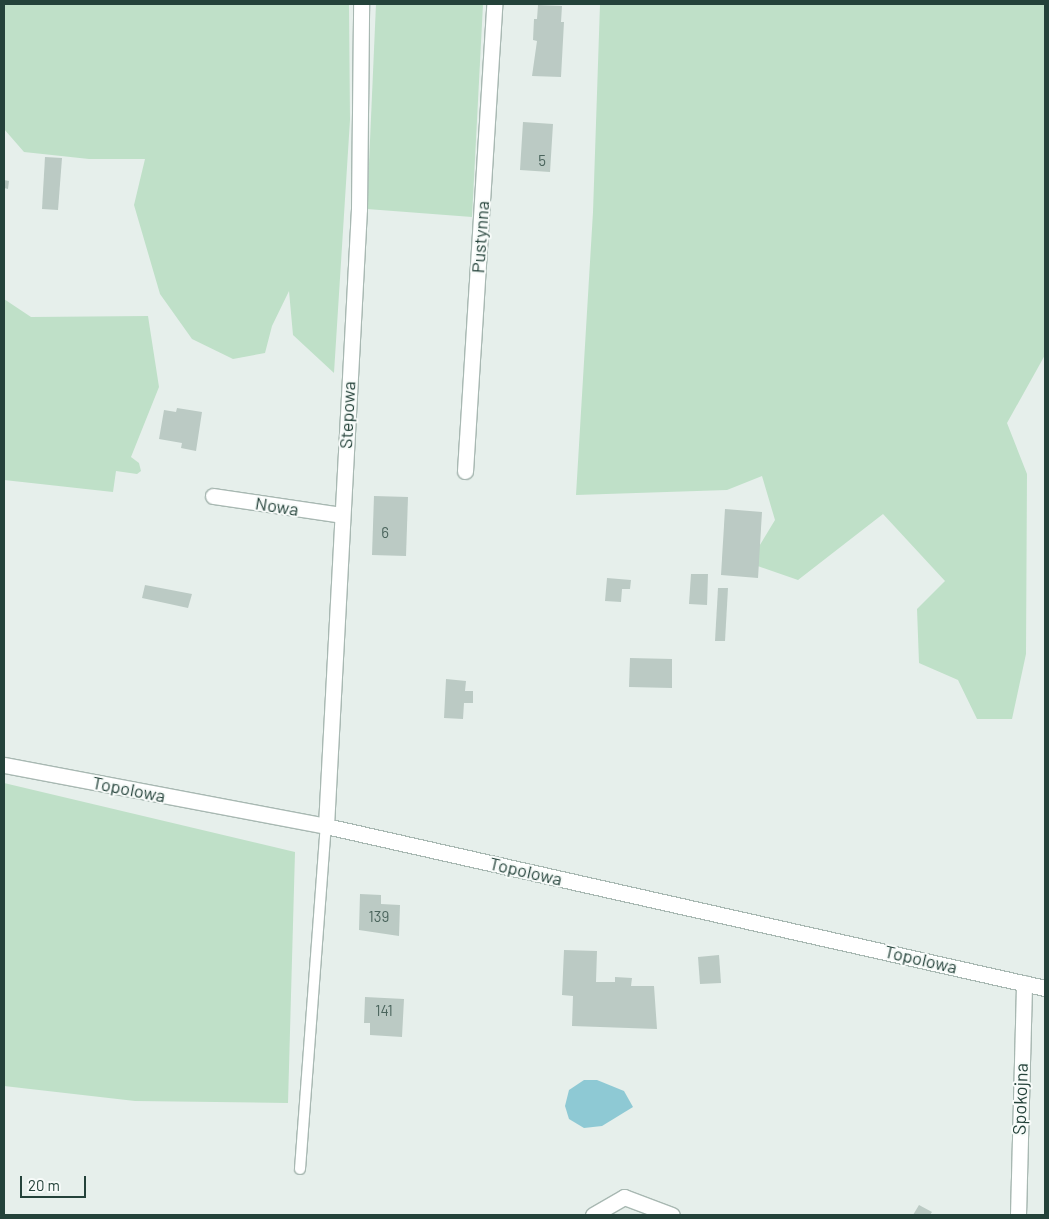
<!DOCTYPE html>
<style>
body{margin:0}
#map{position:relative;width:1049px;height:1219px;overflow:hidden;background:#e6efeb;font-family:Barlow,sans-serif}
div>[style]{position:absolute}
.green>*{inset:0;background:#bfe0c8}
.water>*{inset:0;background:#8ec9d4}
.building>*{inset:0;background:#bbcac4}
.roads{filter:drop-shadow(1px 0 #a8b8b2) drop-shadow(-1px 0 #a8b8b2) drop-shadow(0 1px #a8b8b2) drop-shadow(0 -1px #a8b8b2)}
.service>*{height:10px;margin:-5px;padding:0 5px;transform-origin:5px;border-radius:5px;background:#fff}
.minor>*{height:15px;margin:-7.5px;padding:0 7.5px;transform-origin:7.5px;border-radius:7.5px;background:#fff}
.tertiary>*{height:15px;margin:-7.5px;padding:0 7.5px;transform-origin:7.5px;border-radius:7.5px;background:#fff}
span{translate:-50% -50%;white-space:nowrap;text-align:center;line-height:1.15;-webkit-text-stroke:4px #f7fbf9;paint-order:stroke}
.number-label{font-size:15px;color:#4a645c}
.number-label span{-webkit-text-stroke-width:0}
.street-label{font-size:18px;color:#24423a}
.frame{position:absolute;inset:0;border:5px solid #24423a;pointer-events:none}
.scale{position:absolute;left:20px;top:1176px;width:66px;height:22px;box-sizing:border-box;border:2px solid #24423a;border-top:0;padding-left:6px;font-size:15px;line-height:18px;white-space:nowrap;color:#24423a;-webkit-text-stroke:4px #f7fbf9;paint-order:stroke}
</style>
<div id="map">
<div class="green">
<i style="clip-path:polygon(4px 4px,349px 4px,350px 120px,334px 373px,293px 335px,289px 291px,272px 326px,265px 353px,233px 359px,192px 339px,160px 294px,134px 205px,145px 159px,89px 159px,24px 152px,4px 129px)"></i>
<i style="clip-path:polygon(376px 4px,483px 4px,472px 217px,367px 209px)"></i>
<i style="clip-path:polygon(600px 4px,1045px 4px,1045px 355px,1007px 423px,1027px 474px,1026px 654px,1012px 719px,977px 719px,958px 680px,919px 663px,917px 609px,945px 581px,883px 514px,798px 580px,749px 563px,775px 520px,762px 476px,727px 490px,576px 495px,593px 212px)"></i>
<i style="clip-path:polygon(4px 299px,31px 317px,148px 316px,159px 387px,131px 457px,139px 463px,141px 471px,137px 474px,116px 471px,113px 492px,4px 480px)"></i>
<i style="clip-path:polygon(4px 783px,295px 852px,288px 1103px,135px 1101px,4px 1086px)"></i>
</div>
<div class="water">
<i style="clip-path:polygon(584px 1080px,597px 1080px,624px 1091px,633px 1107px,602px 1126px,584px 1128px,569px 1119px,565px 1106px,569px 1090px)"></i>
</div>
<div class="building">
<i style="clip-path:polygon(538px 5px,562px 6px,561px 22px,564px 22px,561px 77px,532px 76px,537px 41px,533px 40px,534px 19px,537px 19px)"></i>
<i style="clip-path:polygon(523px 122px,553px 124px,550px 172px,520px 170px)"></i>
<i style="clip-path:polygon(45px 157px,62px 158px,58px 210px,42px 209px)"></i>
<i style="clip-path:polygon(4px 180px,9px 181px,8px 189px,4px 188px)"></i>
<i style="clip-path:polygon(177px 408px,202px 412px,196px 451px,181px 448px,182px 443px,159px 439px,164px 410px,176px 412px)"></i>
<i style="clip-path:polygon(374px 496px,408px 497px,406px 556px,372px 555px)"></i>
<i style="clip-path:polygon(725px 509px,762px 512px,758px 578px,721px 575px)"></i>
<i style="clip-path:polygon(691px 574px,708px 574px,707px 605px,689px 604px)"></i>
<i style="clip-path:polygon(607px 578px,631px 580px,630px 589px,622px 589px,621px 602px,605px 601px)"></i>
<i style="clip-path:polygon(145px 585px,192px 594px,188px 608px,142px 598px)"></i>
<i style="clip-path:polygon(718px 588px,728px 588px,725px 641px,715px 641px)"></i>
<i style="clip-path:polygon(630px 658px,672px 659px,672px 688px,629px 687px)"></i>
<i style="clip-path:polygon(446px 679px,466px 681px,465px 691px,473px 691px,473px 703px,464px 703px,463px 719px,444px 718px)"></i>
<i style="clip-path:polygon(360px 894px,381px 895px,381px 904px,400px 905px,399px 936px,359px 930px)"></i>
<i style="clip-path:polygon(564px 950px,597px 951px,596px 982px,615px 982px,615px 977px,632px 978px,631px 986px,654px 986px,657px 1029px,572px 1026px,573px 996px,562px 995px)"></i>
<i style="clip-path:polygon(719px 955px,721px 983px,700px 984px,698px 957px)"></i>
<i style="clip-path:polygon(365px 997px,404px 999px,402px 1037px,370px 1035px,370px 1023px,364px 1023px)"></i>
<i style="clip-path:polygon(919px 1205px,932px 1212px,930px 1215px,913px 1215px)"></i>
</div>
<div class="roads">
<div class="service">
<i style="left:300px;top:1169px;width:344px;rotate:-85.7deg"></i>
</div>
<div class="minor">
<i style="left:465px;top:471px;width:468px;rotate:-86.4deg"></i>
<i style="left:213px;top:496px;width:129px;rotate:8.4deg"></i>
<i style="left:326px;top:826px;width:618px;rotate:-86.94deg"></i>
<i style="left:359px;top:209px;width:205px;rotate:-89.4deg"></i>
<i style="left:593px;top:1215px;width:36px;rotate:-30deg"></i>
<i style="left:624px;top:1197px;width:51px;rotate:20.6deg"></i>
<i style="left:1018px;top:1215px;width:232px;rotate:-88.5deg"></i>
</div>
<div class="tertiary">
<i style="left:4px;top:765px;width:328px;rotate:10.7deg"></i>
<i style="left:326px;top:826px;width:737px;rotate:12.7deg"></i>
</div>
</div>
<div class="number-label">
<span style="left:542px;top:161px">5</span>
<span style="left:385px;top:533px">6</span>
<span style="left:379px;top:917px">139</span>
<span style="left:384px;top:1011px">141</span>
</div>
<div class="street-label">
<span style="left:480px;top:237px;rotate:-86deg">Pustynna</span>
<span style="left:347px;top:415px;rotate:-87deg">Stepowa</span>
<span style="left:277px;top:506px;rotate:9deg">Nowa</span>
<span style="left:129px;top:789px;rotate:11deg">Topolowa</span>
<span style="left:526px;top:871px;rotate:13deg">Topolowa</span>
<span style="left:921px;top:959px;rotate:13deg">Topolowa</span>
<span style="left:1020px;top:1099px;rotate:-88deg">Spokojna</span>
</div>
<div class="frame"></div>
<div class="scale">20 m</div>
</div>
